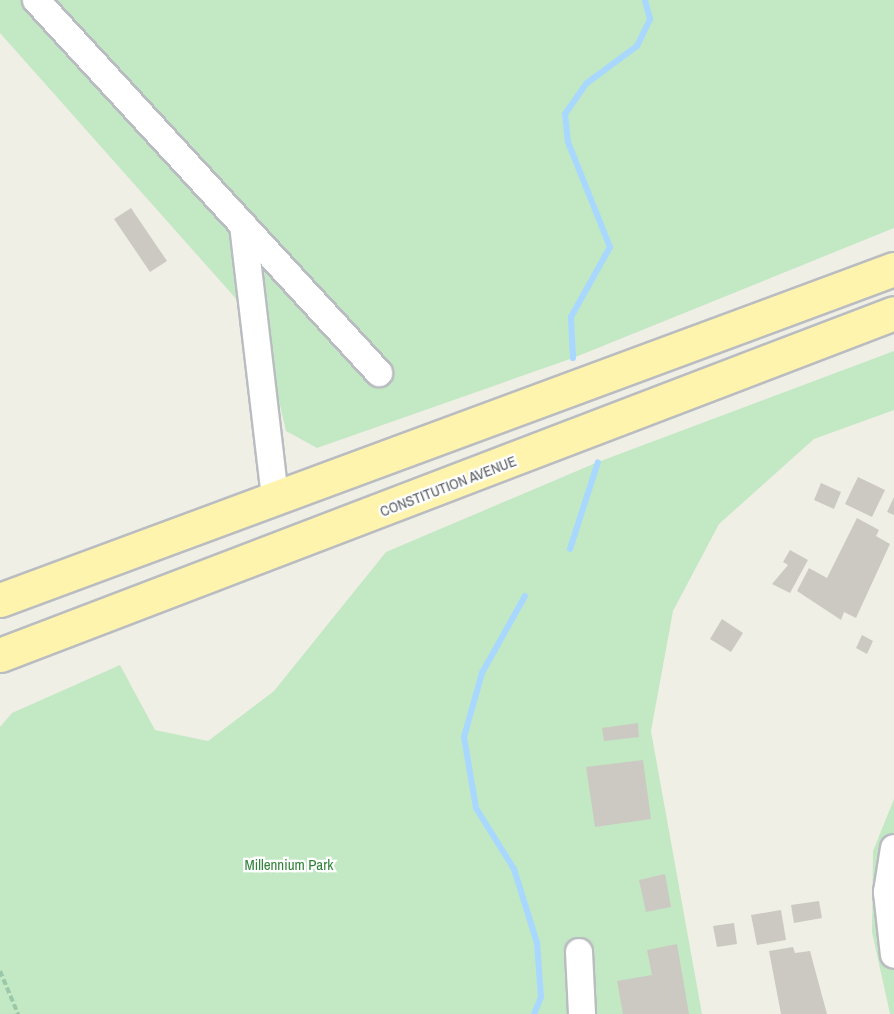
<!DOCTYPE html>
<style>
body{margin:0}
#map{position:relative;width:894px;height:1014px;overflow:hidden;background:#f0efe6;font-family:"Archivo Narrow",sans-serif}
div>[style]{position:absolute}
.green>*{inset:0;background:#c3e8c4}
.stream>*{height:6px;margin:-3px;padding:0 3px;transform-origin:3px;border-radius:3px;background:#a8d7ff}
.building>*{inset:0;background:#ccc9c3}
.path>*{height:4px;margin-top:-2px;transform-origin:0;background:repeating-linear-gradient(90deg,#9ac8a9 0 6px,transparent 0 9px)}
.roads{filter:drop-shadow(2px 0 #b9bcc0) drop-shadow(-2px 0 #b9bcc0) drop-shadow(0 2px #b9bcc0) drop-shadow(0 -2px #b9bcc0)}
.minor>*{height:26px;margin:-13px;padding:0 13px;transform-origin:13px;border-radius:13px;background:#fff}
.major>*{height:33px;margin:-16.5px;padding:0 16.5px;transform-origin:16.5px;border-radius:16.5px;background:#fff4ad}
span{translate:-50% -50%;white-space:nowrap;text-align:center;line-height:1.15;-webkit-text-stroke:4.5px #fff;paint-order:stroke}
.street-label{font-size:15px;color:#5e6267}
.park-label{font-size:15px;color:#318238}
</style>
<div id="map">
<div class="green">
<i style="clip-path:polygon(0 0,894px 0,894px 228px,573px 358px,317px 448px,286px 431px,262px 328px,0 33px)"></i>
<i style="clip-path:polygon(894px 351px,894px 410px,814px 439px,719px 524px,673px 611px,651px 731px,702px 1014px,0 1014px,0 727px,12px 713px,120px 665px,155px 730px,208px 741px,274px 691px,386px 552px,598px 462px)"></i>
<i style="clip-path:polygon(894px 799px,894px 1014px,890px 1014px,872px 932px,873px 851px)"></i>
</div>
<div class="stream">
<i style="left:573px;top:358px;width:41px;rotate:-92.8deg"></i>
<i style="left:571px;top:317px;width:80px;rotate:-60.9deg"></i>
<i style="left:610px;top:247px;width:113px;rotate:-111.8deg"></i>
<i style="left:568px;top:142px;width:28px;rotate:-96deg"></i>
<i style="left:565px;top:114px;width:38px;rotate:-55deg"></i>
<i style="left:587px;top:83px;width:62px;rotate:-36.5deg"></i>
<i style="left:637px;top:46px;width:30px;rotate:-64deg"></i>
<i style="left:650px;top:19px;width:20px;rotate:-105deg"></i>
<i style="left:570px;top:549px;width:91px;rotate:-72.2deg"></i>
<i style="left:525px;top:596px;width:88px;rotate:119.2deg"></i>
<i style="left:482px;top:673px;width:66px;rotate:105.7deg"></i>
<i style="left:464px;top:737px;width:72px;rotate:80.4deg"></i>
<i style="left:476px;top:808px;width:72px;rotate:58.1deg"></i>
<i style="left:514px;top:869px;width:77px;rotate:72.7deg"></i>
<i style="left:537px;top:943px;width:54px;rotate:85.8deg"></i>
<i style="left:541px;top:997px;width:18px;rotate:112deg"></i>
</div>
<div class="building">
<i style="clip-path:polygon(131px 208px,167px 261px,150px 272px,114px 219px)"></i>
<i style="clip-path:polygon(858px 477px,885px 490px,872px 517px,845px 504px)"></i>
<i style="clip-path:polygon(821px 483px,841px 492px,834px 509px,814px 500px)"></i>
<i style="clip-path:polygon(894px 497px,894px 515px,887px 512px)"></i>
<i style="clip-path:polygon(857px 518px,879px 530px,876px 536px,890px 544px,856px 618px,844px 612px,841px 620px,797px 591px,809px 568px,827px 578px)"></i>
<i style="clip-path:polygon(790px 550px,808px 560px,790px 593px,772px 584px,788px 565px,783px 562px)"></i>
<i style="clip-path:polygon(722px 619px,743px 633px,731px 652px,710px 639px)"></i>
<i style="clip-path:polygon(862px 635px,873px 641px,867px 654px,856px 648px)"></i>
<i style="clip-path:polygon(638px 723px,639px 737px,604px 741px,602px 728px)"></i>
<i style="clip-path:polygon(643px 760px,651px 819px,595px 827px,586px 767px)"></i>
<i style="clip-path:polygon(665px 874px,671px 907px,646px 912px,639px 880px)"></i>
<i style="clip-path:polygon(819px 901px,822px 918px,794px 923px,791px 905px)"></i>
<i style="clip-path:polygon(781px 910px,786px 940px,757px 945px,751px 915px)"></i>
<i style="clip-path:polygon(734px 923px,737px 944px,717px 947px,713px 926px)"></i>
<i style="clip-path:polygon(677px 944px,689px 1014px,623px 1014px,617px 981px,652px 975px,647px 950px)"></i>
<i style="clip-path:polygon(793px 947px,795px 953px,810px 951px,827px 1014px,781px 1014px,769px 951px)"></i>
</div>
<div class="path">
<i style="left:0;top:971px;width:47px;rotate:67.3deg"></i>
</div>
<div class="roads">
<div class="minor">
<i style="left:36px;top:0;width:507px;rotate:47.4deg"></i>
<i style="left:243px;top:225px;width:276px;rotate:83.3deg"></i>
<i style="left:894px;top:848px;width:45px;rotate:99deg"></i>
<i style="left:887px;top:892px;width:63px;rotate:83.7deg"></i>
<i style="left:579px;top:952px;width:62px;rotate:87.2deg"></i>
</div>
<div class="major">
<i style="left:0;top:600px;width:953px;rotate:-20.32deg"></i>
<i style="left:0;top:655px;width:957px;rotate:-20.93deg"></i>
</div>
</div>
<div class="street-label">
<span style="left:448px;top:486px;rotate:-21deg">CONSTITUTION AVENUE</span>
</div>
<div class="park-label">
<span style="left:289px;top:865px">Millennium Park</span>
</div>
</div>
